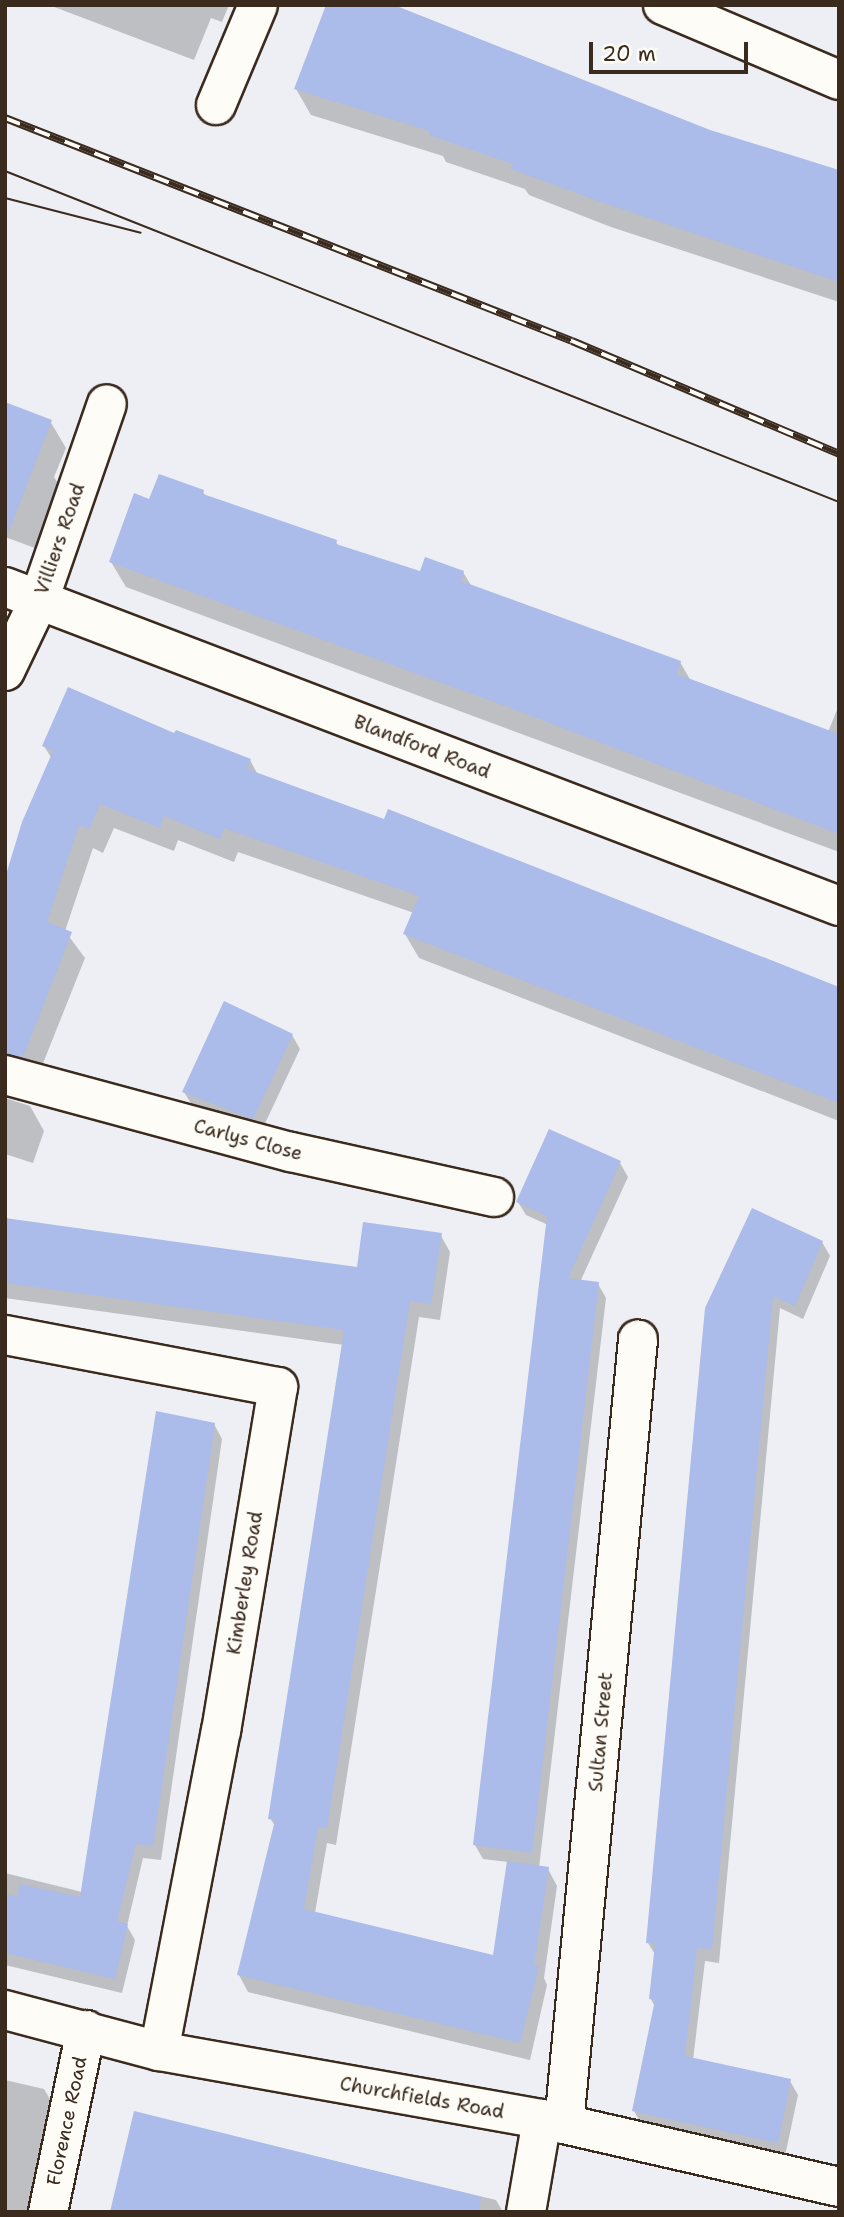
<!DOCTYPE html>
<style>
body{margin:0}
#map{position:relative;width:844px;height:2217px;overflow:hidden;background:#edeff4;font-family:"Shantell Sans",sans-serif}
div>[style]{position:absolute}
.shadow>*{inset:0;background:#0003}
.building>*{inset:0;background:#abbbea}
.roads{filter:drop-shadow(2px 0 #3b2a1e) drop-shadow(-2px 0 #3b2a1e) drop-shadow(0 2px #3b2a1e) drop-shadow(0 -2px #3b2a1e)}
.minor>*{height:38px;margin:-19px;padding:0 19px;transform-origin:19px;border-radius:19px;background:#fdfcf7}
.tram>*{height:2px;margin:-1px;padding:0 1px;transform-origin:1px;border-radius:1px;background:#3b2a1e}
.rail>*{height:8px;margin-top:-4px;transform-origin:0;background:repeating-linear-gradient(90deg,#fdfcf7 0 16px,#3b2a1e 0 32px);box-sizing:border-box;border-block:2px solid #3b2a1e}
span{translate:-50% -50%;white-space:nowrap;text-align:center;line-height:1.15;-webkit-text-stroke:6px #fdfcf7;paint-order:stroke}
.street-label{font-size:19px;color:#3b2a1e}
.frame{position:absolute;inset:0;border:7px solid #3b2a1e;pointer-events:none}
.scale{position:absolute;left:589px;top:42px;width:159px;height:32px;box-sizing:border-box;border:4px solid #3b2a1e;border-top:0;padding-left:9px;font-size:21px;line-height:24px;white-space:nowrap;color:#3b2a1e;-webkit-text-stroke:5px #fdfcf7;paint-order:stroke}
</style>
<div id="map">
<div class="shadow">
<i style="clip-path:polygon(49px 5px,229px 5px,222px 22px,211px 18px,194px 60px)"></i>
<i style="clip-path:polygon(296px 89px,710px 132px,839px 171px,839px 302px,611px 227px,529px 195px,525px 189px,446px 162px,443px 156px,311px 115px)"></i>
<i style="clip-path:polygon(5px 403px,50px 421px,66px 448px,54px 477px,59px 485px,35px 548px,5px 537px)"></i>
<i style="clip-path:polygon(203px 492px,206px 497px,336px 542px,339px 547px,421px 573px,463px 572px,472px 587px,680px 662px,691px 681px,828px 732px,839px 705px,839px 852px,126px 587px,111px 562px,150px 501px)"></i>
<i style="clip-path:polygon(175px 736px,250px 760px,258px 775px,839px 990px,839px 1121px,419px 958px,405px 934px,414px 913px,238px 852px,234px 862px,178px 840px,174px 851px,114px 828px,103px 853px,93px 848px,65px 931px,85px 958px,36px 1081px,5px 1086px,5px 878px,52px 759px,44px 746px)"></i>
<i style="clip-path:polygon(292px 1035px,300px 1049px,261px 1132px,192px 1105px,184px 1092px)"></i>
<i style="clip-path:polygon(5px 1098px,30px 1106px,44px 1131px,33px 1163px,5px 1154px)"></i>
<i style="clip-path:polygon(620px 1163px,628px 1177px,580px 1282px,598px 1284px,606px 1298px,539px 1868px,548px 1869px,557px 1886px,544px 1978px,547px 1985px,530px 2060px,248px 1992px,239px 1975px,275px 1826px,270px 1818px,344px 1345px,5px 1298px,5px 1219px,359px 1269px,440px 1234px,450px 1252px,440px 1320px,419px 1317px,336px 1845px,327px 1843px,315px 1913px,494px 1957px,508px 1862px,483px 1859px,475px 1845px,548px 1225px,526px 1215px,518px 1202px)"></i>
<i style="clip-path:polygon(822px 1242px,830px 1256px,803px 1319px,780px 1308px,719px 1963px,705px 1961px,693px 2060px,790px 2081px,798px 2095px,785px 2156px,642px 2125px,634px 2111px,655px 2007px,651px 1999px,656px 1956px,648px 1943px,707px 1309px)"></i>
<i style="clip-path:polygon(214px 1424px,222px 1439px,161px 1860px,143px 1858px,127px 1926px,135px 1940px,122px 1993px,5px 1965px,5px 1873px,82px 1892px)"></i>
<i style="clip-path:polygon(5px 2080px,44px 2089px,60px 2116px,38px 2212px,5px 2212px)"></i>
<i style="clip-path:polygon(135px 2113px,496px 2200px,503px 2212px,112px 2212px)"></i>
</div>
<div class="building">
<i style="clip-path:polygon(326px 5px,394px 5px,710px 130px,839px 170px,839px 282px,595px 200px,511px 169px,513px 164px,429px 135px,430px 131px,294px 89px)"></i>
<i style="clip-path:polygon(5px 402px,52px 420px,9px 531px,5px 530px)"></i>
<i style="clip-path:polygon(159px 474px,204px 490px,203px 494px,337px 540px,336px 544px,420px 571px,425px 557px,464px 571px,461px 581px,681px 661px,677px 674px,839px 734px,839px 834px,508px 707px,109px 562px,134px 493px,149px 499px)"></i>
<i style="clip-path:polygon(68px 687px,174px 733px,176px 730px,251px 759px,247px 769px,384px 819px,388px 809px,839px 987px,839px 1103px,403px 934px,419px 896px,224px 828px,220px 839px,164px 816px,160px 828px,100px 804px,89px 829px,79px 825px,47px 922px,72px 932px,23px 1057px,5px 1054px,5px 878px,22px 822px,53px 751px,42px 746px)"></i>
<i style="clip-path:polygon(224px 1001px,293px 1034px,253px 1119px,182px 1092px)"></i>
<i style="clip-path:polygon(549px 1129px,621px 1161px,568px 1278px,599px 1282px,532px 1853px,473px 1845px,547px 1216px,516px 1202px)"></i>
<i style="clip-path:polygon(752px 1208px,823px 1241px,795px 1306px,773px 1296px,712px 1949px,697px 1948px,685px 2056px,791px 2079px,778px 2143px,632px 2111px,655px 2000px,649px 1999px,655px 1944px,646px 1943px,705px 1308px)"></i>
<i style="clip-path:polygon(5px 1218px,357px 1267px,363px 1222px,442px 1233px,431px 1304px,410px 1301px,327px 1828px,318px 1827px,304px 1909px,493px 1955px,507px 1861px,549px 1867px,534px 1965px,539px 1966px,520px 2043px,237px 1975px,275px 1820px,268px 1819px,344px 1330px,5px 1283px)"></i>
<i style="clip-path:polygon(156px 1411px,215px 1423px,153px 1846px,136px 1844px,117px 1921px,128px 1924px,115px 1979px,5px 1953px,5px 1894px,17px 1897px,20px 1884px,80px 1897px)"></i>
<i style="clip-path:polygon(134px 2111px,481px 2197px,479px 2212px,110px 2212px)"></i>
</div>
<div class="roads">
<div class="minor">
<i style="left:663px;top:5px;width:191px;rotate:23.1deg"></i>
<i style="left:216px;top:105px;width:108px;rotate:-67.2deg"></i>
<i style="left:5px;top:587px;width:893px;rotate:20.93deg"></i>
<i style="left:5px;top:671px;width:79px;rotate:-64.4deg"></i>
<i style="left:39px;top:600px;width:207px;rotate:-70.9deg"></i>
<i style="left:5px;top:1075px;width:296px;rotate:15.1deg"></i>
<i style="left:291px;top:1152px;width:208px;rotate:12.5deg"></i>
<i style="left:5px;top:1335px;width:278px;rotate:10.8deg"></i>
<i style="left:278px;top:1387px;width:348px;rotate:99.4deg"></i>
<i style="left:221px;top:1730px;width:327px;rotate:100.9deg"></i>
<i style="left:5px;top:2010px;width:159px;rotate:14.9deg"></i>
<i style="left:159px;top:2051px;width:389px;rotate:10.1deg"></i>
<i style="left:542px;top:2119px;width:305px;rotate:12.9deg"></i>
<i style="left:564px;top:2124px;width:788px;rotate:-84.61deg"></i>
<i style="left:48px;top:2212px;width:186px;rotate:-78.2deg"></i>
<i style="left:526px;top:2212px;width:94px;rotate:-80.2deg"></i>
</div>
</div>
<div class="tram">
<i style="left:5px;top:171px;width:897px;rotate:21.65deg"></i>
<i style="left:5px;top:198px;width:140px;rotate:14.4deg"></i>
</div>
<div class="rail">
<i style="left:5px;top:118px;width:609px;rotate:21.47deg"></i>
<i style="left:572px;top:341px;width:290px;rotate:22.9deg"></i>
</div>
<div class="street-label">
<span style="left:60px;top:539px;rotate:-71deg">Villiers Road</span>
<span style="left:422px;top:747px;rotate:21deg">Blandford Road</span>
<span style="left:248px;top:1140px;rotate:15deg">Carlys Close</span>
<span style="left:245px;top:1583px;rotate:-81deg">Kimberley Road</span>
<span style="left:601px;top:1732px;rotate:-85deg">Sultan Street</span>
<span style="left:422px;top:2098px;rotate:10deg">Churchfields Road</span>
<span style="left:67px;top:2121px;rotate:-78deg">Florence Road</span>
</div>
<div class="frame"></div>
<div class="scale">20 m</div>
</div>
